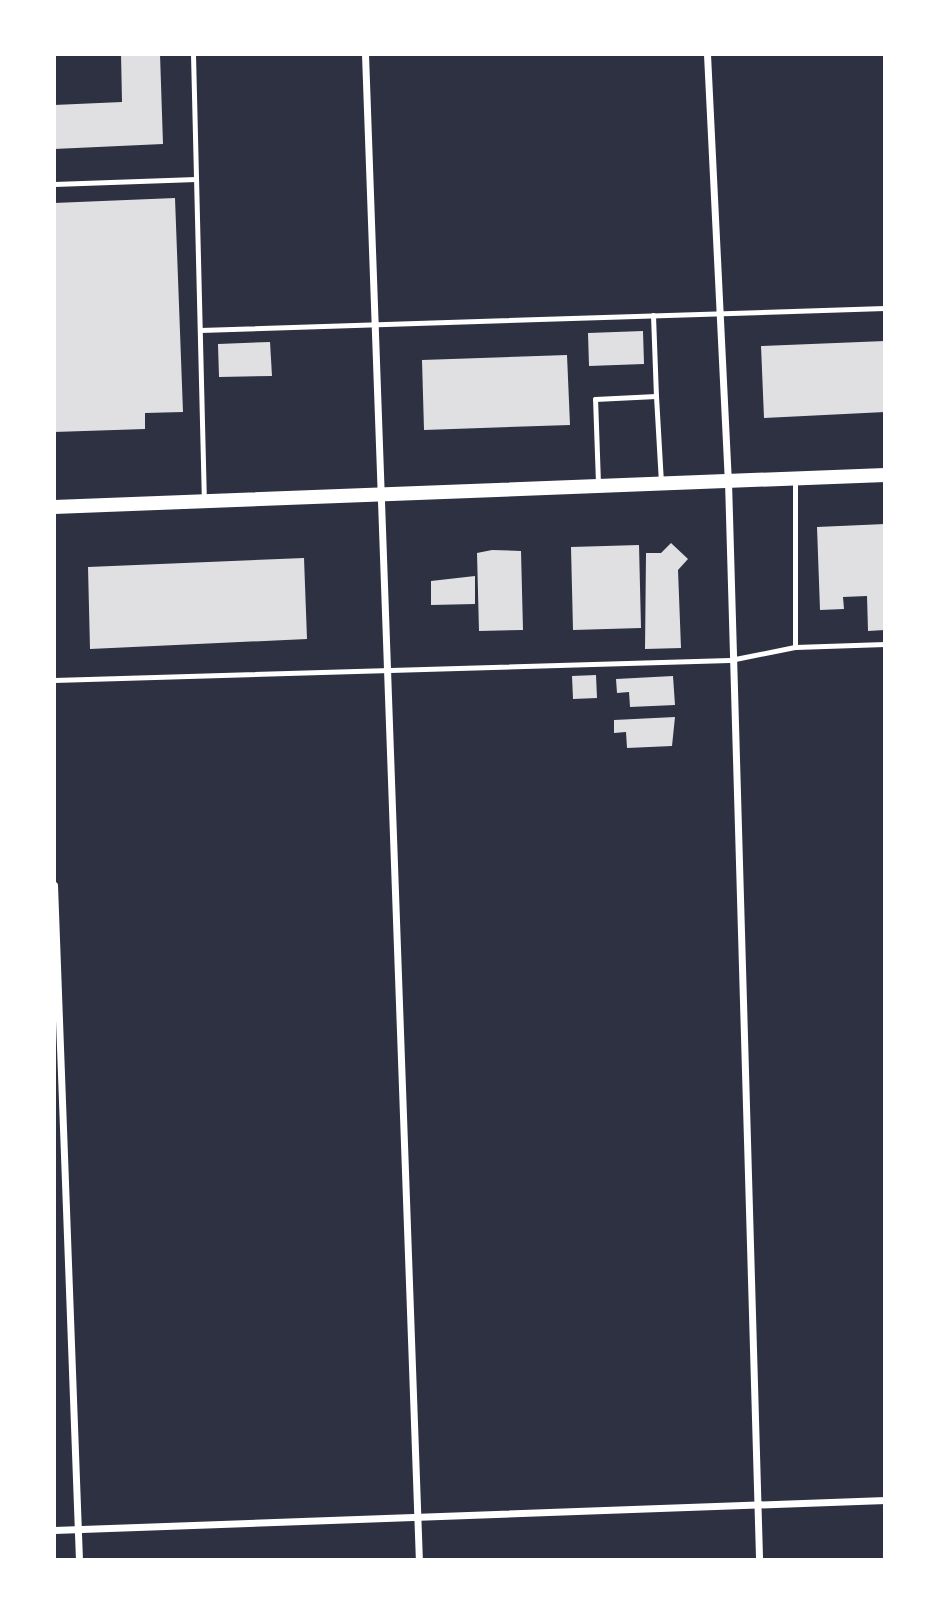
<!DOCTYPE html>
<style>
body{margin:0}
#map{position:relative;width:939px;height:1614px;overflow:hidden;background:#2d3142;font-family:"Zilla Slab",serif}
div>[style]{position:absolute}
.building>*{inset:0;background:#e0e0e3}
.service>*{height:5px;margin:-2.5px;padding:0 2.5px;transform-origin:2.5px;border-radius:2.5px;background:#fff}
.minor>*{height:7px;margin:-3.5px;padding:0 3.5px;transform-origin:3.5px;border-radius:3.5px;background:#fff}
.secondary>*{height:14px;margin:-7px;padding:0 7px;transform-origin:7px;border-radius:7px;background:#fff}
span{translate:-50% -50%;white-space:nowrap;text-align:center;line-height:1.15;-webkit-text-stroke:5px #fff;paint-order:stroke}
.frame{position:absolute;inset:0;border:56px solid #fff;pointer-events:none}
</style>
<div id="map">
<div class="building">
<i style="clip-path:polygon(121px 54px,160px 54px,163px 144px,54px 149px,54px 105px,122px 102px)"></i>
<i style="clip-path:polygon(175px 198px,183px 412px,145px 413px,145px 429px,54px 432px,54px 203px)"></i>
<i style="clip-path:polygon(643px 331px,644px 364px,589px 366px,588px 333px)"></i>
<i style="clip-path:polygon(885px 341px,885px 412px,764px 418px,761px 346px)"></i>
<i style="clip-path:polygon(270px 342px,272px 376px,219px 377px,218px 344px)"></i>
<i style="clip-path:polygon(567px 355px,570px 425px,424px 430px,422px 360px)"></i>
<i style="clip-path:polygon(885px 524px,885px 630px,868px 631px,867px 596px,843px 597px,844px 609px,820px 610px,817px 527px)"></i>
<i style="clip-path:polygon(671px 543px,688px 559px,678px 570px,681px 648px,645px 649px,646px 553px,661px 553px)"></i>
<i style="clip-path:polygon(639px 545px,641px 628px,573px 630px,571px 547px)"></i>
<i style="clip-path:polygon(492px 550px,521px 551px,523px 630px,479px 631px,477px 553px)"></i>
<i style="clip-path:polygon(304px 558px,307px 639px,90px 649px,88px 567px)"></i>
<i style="clip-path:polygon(475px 576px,475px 604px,431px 605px,431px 581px)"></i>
<i style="clip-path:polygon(596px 675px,597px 698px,573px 699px,572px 676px)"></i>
<i style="clip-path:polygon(673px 676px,675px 705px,630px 707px,629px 692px,617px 693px,616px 679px)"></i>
<i style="clip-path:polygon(675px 717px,672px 746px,627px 748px,626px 732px,614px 733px,614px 720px)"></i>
</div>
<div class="service">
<i style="left:193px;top:54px;width:445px;rotate:88.6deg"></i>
<i style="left:54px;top:184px;width:142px;rotate:-2deg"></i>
<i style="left:653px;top:315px;width:81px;rotate:87.9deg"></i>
<i style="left:200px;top:330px;width:685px;rotate:-1.84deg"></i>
<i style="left:795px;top:479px;width:168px;rotate:90deg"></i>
<i style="left:598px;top:483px;width:84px;rotate:-92deg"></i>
<i style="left:595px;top:399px;width:61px;rotate:-2.8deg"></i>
<i style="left:656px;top:396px;width:86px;rotate:86.7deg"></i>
<i style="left:54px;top:680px;width:676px;rotate:-1.69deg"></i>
<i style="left:730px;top:660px;width:66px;rotate:-11.3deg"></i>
<i style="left:795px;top:647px;width:90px;rotate:-1.9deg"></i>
</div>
<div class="minor">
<i style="left:365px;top:54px;width:1507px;rotate:87.95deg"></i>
<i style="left:707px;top:54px;width:428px;rotate:87.2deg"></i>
<i style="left:728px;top:481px;width:1079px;rotate:88.35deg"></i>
<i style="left:54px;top:885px;width:675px;rotate:87.88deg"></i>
<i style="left:54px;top:1530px;width:832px;rotate:-2.07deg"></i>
</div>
<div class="secondary">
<i style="left:54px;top:507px;width:832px;rotate:-2.21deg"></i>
</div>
<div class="frame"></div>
</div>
